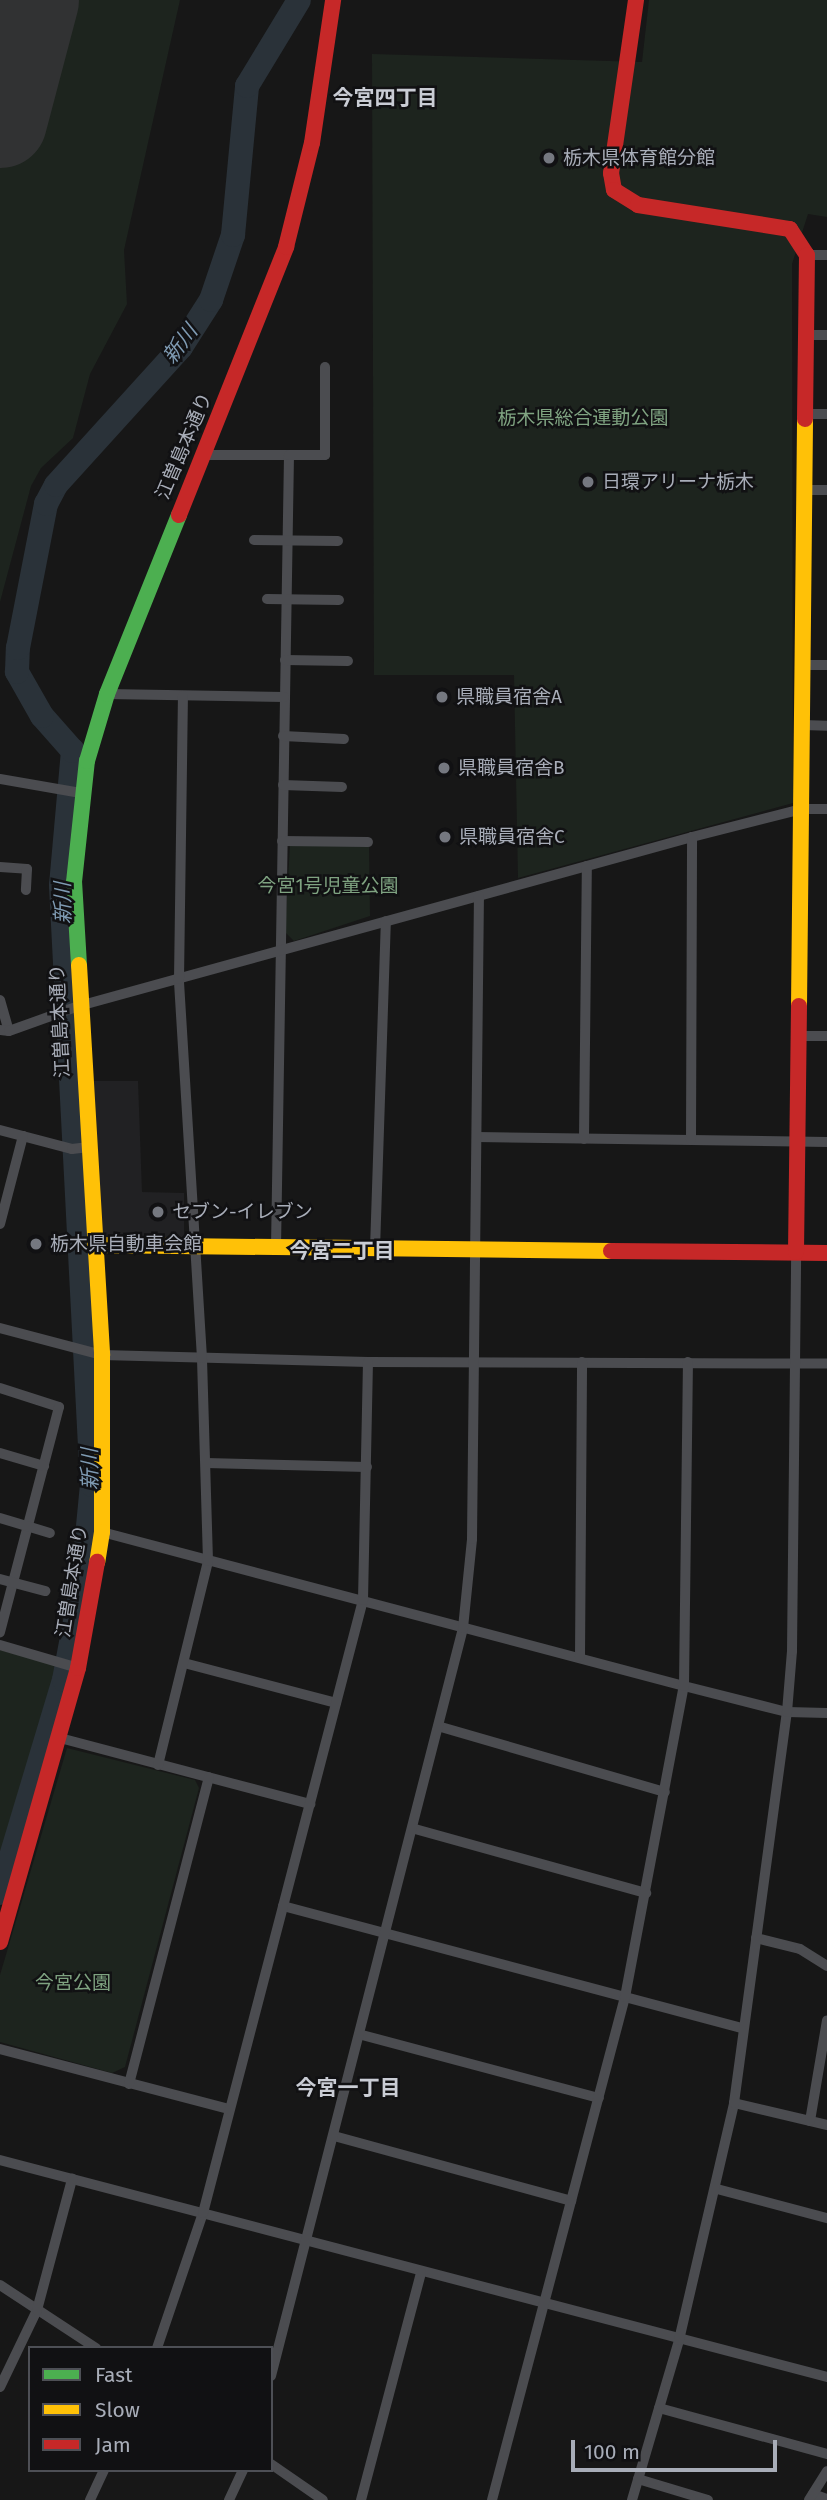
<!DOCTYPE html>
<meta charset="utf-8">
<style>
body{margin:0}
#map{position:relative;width:827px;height:2500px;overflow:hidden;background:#171717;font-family:"Fira Sans","Noto Sans JP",sans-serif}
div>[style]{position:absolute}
.built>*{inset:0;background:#212123}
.green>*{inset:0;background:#1d241e}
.river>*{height:24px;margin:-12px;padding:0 12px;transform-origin:12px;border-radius:12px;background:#2a3239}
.runway>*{height:93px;margin:-46.5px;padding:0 46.5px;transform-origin:46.5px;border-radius:46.5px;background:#313233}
.street>*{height:10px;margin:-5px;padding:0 5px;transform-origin:5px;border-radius:5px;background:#4b4c50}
.fast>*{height:16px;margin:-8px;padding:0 8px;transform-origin:8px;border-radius:8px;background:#4caf50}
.slow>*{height:16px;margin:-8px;padding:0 8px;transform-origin:8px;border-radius:8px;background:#ffc107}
.jam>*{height:16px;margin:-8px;padding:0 8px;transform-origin:8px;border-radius:8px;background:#c62828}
.dots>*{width:19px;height:19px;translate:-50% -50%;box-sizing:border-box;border:4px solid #111113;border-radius:50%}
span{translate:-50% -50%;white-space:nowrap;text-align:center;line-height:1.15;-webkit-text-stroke:5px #111113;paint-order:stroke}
.poi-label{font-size:19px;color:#a8adb8}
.left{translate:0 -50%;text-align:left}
.park-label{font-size:19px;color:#7fa381}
.street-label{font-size:19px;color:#a8adb8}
.neighbourhood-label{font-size:21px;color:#c9ccd4;font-weight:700}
.water-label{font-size:21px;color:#7f9bb3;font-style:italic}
.legend{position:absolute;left:28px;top:2346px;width:245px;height:126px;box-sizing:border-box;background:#111113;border:2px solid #4d4f55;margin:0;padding:9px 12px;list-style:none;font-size:21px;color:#a8adb8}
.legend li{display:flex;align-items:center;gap:14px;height:35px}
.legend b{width:35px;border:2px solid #4d4f55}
.scale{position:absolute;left:571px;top:2440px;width:206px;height:32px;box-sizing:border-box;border:4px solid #a8adb8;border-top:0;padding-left:9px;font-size:21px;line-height:24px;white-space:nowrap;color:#a8adb8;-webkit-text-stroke:5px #111113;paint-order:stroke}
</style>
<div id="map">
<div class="built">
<i style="clip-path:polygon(93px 1081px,138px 1081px,142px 1192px,184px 1193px,184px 1237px,102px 1237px)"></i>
</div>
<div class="green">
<i style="clip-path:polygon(0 0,180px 0,124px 250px,127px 304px,90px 374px,73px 438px,41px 468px,31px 486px,0 602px)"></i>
<i style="clip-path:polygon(649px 0,827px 0,827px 217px,808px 214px,792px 264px,793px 803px,518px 878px,514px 675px,374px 675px,372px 54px,642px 62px)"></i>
<i style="clip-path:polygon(290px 845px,369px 846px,370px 916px,294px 941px,285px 932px)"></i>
<i style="clip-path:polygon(0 1650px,52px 1664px,59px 1672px,0 1864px)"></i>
<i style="clip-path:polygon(67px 1748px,195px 1780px,199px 1788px,125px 2067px,112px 2073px,0 2042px,0 1975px)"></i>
</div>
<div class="river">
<i style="left:0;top:1893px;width:222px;rotate:-73.3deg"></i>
<i style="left:64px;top:1680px;width:104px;rotate:-79.4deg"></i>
<i style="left:83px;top:1578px;width:93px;rotate:-84.5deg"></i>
<i style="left:92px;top:1485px;width:601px;rotate:-92.96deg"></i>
<i style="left:61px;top:885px;width:135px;rotate:-84.9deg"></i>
<i style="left:73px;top:751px;width:47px;rotate:-131.5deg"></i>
<i style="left:42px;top:716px;width:51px;rotate:-119.6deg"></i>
<i style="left:17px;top:672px;width:24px;rotate:-88deg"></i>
<i style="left:18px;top:648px;width:147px;rotate:-79deg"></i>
<i style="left:46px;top:504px;width:21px;rotate:-62deg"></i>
<i style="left:56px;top:485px;width:186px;rotate:-47.8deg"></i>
<i style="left:181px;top:347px;width:56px;rotate:-57.4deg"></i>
<i style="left:211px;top:300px;width:69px;rotate:-71.3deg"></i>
<i style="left:233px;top:235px;width:150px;rotate:-84.6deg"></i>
<i style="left:247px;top:86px;width:100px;rotate:-58.8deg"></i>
</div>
<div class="runway">
<i style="left:0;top:121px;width:125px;rotate:-75.2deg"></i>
</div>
<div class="street">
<i style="left:807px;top:255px;width:20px"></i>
<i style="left:805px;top:335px;width:22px"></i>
<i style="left:804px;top:414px;width:23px"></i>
<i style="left:203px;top:455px;width:86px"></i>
<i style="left:289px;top:455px;width:792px;rotate:90.94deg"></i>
<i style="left:289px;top:455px;width:36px"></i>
<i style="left:325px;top:455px;width:88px;rotate:-90deg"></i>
<i style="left:803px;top:490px;width:24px"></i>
<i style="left:254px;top:540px;width:84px;rotate:0.7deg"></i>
<i style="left:267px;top:599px;width:72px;rotate:0.8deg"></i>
<i style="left:285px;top:660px;width:63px;rotate:0.9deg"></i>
<i style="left:803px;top:665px;width:24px"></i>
<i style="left:107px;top:694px;width:177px;rotate:1deg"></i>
<i style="left:803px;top:725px;width:24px;rotate:2deg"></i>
<i style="left:283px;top:736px;width:61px;rotate:2.8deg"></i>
<i style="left:0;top:779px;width:82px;rotate:9.8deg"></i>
<i style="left:283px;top:785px;width:59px;rotate:1.9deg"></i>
<i style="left:282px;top:841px;width:86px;rotate:0.7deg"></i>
<i style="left:0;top:867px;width:27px;rotate:4deg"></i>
<i style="left:27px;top:869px;width:21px;rotate:93deg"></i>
<i style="left:0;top:1000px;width:32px;rotate:74deg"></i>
<i style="left:0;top:1030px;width:9px;rotate:6deg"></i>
<i style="left:9px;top:1031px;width:74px;rotate:-19.7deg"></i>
<i style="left:79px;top:1006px;width:636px;rotate:-15.41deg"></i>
<i style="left:692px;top:837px;width:114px;rotate:-14.3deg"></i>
<i style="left:802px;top:809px;width:25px"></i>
<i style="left:798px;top:1036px;width:29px"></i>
<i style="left:0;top:1130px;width:74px;rotate:14.8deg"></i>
<i style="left:72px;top:1149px;width:17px;rotate:-7deg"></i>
<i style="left:477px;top:1137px;width:350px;rotate:0.8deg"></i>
<i style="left:584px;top:1139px;width:273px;rotate:-89.4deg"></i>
<i style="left:691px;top:1140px;width:303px;rotate:-89.8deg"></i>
<i style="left:0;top:1224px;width:91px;rotate:-75.4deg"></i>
<i style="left:375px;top:1249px;width:328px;rotate:-88.1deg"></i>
<i style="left:0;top:1328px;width:106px;rotate:14.8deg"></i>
<i style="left:102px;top:1355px;width:266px;rotate:1.5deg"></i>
<i style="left:368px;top:1362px;width:459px;rotate:0.2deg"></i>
<i style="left:0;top:1388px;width:62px;rotate:17.9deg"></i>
<i style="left:59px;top:1407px;width:233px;rotate:104.7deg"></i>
<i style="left:0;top:1453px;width:46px;rotate:16.5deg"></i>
<i style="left:206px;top:1463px;width:161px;rotate:1.4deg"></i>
<i style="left:0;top:1518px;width:52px;rotate:16.7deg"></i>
<i style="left:102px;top:1532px;width:602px;rotate:14.82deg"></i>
<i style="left:684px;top:1686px;width:106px;rotate:14.2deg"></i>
<i style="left:787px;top:1712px;width:40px;rotate:1.4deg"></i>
<i style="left:0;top:1579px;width:47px;rotate:14.9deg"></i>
<i style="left:0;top:1645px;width:81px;rotate:16.4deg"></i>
<i style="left:580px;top:1657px;width:295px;rotate:-89.6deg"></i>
<i style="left:184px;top:1663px;width:157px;rotate:14.7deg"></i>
<i style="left:441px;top:1727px;width:233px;rotate:16.2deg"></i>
<i style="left:60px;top:1738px;width:259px;rotate:14.8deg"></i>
<i style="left:158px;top:1765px;width:210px;rotate:-76.2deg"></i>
<i style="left:208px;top:1561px;width:203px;rotate:-91.7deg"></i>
<i style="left:202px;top:1358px;width:380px;rotate:-93.5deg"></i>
<i style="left:179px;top:979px;width:283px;rotate:-89.2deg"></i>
<i style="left:415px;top:1829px;width:240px;rotate:15.5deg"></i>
<i style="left:283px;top:1906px;width:476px;rotate:14.9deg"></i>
<i style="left:756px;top:1938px;width:45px;rotate:14deg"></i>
<i style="left:800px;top:1949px;width:32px;rotate:32deg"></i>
<i style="left:362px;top:2035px;width:245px;rotate:14.9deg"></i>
<i style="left:0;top:2049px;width:237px;rotate:14.7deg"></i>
<i style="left:129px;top:2084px;width:317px;rotate:-75.4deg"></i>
<i style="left:734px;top:2103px;width:96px;rotate:13.3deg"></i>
<i style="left:810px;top:2121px;width:102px;rotate:-80.4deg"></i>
<i style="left:334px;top:2136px;width:246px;rotate:15.3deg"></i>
<i style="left:0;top:2160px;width:855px;rotate:14.7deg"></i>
<i style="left:717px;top:2189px;width:114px;rotate:14.8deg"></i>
<i style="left:0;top:2285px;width:115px;rotate:33.3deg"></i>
<i style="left:157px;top:2348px;width:143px;rotate:-71.2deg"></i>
<i style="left:203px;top:2213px;width:634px;rotate:-75.37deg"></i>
<i style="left:363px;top:1600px;width:238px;rotate:-88.8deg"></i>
<i style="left:271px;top:2376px;width:772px;rotate:-75.6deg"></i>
<i style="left:463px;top:1628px;width:89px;rotate:-84.2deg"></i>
<i style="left:472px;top:1539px;width:643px;rotate:-89.38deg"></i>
<i style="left:0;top:2387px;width:85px;rotate:-64.3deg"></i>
<i style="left:37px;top:2310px;width:136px;rotate:-75deg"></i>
<i style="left:659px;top:2408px;width:174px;rotate:15.3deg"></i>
<i style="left:271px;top:2464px;width:63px;rotate:34.7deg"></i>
<i style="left:638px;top:2479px;width:73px;rotate:16.7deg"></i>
<i style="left:813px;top:2494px;width:15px;rotate:20deg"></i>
<i style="left:90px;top:2500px;width:33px;rotate:-65deg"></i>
<i style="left:229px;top:2500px;width:33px;rotate:-65deg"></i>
<i style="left:361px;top:2500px;width:235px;rotate:-75.2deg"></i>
<i style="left:492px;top:2500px;width:520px;rotate:-75.19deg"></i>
<i style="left:625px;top:1997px;width:317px;rotate:-79.3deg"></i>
<i style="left:684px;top:1686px;width:324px;rotate:-89.3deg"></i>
<i style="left:632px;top:2500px;width:167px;rotate:-73.6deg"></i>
<i style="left:679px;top:2340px;width:243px;rotate:-76.9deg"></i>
<i style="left:734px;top:2103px;width:395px;rotate:-82.3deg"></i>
<i style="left:787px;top:1712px;width:61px;rotate:-85.3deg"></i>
<i style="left:792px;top:1651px;width:399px;rotate:-89.4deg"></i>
<i style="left:809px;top:2500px;width:34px;rotate:-58deg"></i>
</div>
<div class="fast">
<i style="left:79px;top:965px;width:83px;rotate:-93.4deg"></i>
<i style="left:74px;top:882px;width:122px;rotate:-83.9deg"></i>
<i style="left:87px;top:761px;width:70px;rotate:-73.4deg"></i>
<i style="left:107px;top:694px;width:193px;rotate:-68.1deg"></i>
</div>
<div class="slow">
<i style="left:79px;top:965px;width:391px;rotate:86.6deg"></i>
<i style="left:102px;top:1355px;width:177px;rotate:90deg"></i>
<i style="left:102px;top:1532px;width:30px;rotate:99deg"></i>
<i style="left:799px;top:1006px;width:587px;rotate:-89.41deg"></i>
<i style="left:95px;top:1245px;width:516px;rotate:0.67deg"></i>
</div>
<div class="jam">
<i style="left:636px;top:0;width:175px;rotate:98.2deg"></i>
<i style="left:611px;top:173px;width:17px;rotate:80deg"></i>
<i style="left:614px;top:190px;width:28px;rotate:32deg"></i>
<i style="left:638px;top:205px;width:154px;rotate:9deg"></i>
<i style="left:790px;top:229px;width:31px;rotate:57deg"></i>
<i style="left:807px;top:255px;width:164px;rotate:90.7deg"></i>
<i style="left:179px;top:515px;width:289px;rotate:-68.2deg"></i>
<i style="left:286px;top:247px;width:107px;rotate:-76deg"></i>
<i style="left:312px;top:143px;width:145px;rotate:-81.6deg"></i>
<i style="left:611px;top:1251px;width:216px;rotate:0.5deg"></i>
<i style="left:796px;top:1252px;width:246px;rotate:-89.3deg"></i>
<i style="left:0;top:1942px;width:285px;rotate:-74.1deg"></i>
<i style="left:78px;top:1668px;width:108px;rotate:-79.8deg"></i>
</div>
<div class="dots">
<i style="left:549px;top:158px;background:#757880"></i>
<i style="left:588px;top:482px;background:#757880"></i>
<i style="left:442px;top:697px;background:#757880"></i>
<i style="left:444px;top:768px;background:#757880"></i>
<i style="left:445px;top:837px;background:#757880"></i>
<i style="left:158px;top:1212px;background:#757880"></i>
<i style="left:36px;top:1244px;background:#757880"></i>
</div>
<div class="poi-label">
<span class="left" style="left:563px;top:158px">栃木県体育館分館</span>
<span class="left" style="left:602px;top:482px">日環アリーナ栃木</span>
<span class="left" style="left:456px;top:697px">県職員宿舎A</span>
<span class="left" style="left:458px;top:768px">県職員宿舎B</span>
<span class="left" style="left:459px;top:837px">県職員宿舎C</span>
<span class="left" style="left:172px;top:1212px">セブン-イレブン</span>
<span class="left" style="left:50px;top:1244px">栃木県自動車会館</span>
</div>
<div class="park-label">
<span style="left:583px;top:418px">栃木県総合運動公園</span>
<span style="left:328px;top:886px">今宮1号児童公園</span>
<span style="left:73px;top:1983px">今宮公園</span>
</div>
<div class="street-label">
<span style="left:184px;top:446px;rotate:-67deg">江曽島本通り</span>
<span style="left:60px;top:1021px;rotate:-93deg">江曽島本通り</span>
<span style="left:72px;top:1581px;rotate:-81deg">江曽島本通り</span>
</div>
<div class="neighbourhood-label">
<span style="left:385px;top:98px">今宮四丁目</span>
<span style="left:342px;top:1251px">今宮二丁目</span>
<span style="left:348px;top:2088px">今宮一丁目</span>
</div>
<div class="water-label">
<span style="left:180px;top:344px;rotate:-53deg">新川</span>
<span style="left:63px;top:903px;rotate:-91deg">新川</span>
<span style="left:90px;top:1469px;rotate:-91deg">新川</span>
</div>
<ul class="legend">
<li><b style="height:9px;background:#4caf50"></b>Fast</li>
<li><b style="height:9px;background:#ffc107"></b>Slow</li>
<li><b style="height:9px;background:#c62828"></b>Jam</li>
</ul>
<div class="scale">100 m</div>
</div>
